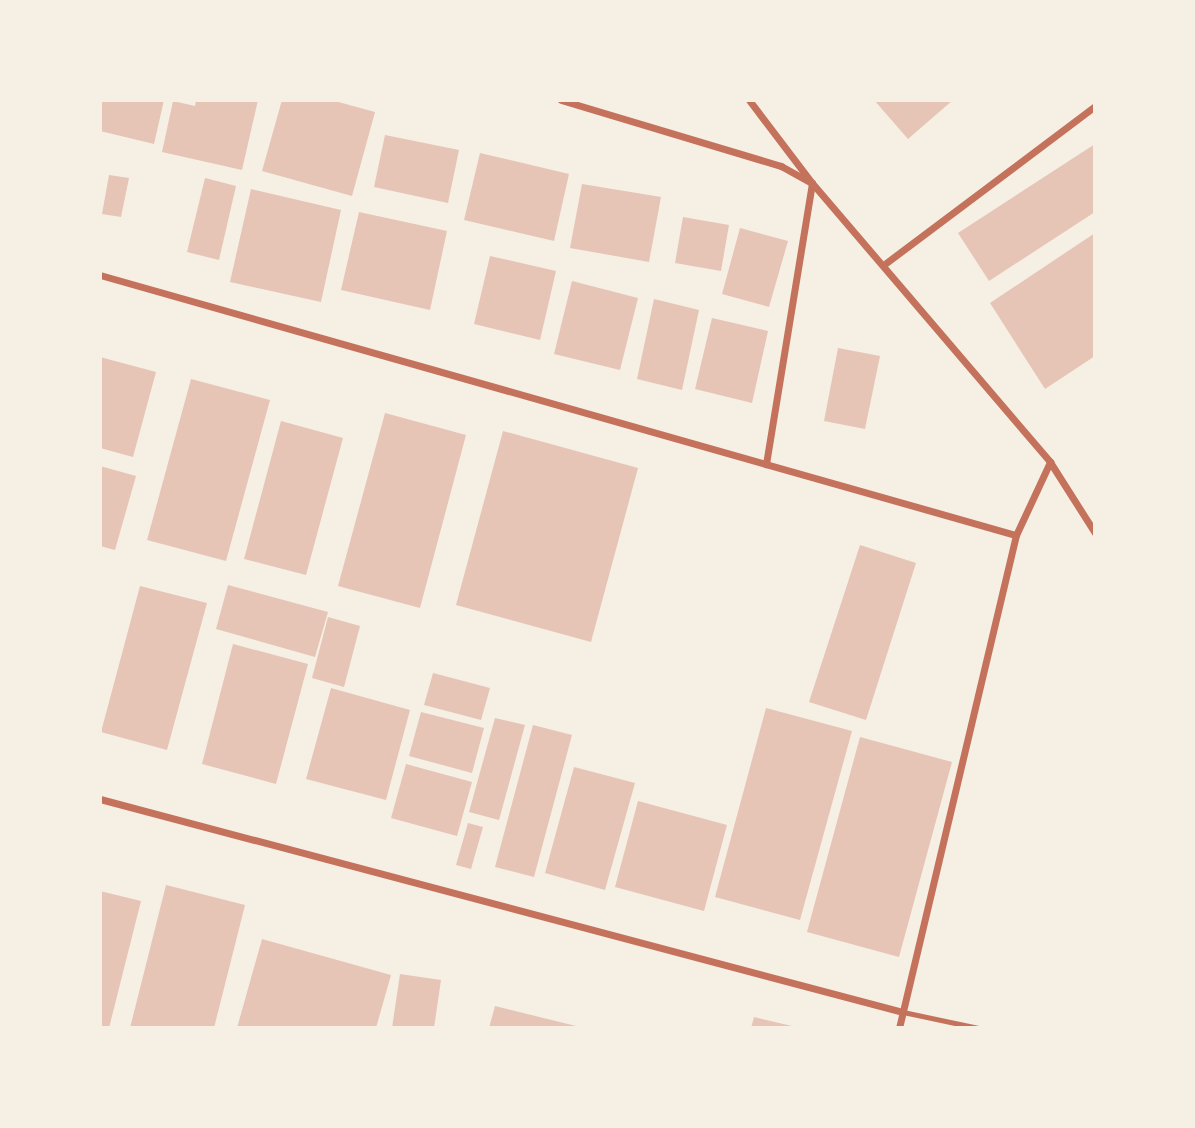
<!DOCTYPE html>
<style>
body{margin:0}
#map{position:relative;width:1195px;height:1128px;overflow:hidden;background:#f6efe4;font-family:Quicksand,sans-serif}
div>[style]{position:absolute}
.building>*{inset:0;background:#e6c5b7}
.service>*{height:5px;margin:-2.5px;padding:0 2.5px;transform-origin:2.5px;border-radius:2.5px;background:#c5725c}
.minor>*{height:7px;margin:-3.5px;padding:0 3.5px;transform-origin:3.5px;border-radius:3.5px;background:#c5725c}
span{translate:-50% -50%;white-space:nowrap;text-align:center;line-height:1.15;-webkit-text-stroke:7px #f6efe4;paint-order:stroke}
.frame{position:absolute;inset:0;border:102px solid #f6efe4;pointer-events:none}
</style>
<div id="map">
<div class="building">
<i style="clip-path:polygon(100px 100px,164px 100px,154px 144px,100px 131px)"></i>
<i style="clip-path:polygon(196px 100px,258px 100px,242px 170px,162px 152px,173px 101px,195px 106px)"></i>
<i style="clip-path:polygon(282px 100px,331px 100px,375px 112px,352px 196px,262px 171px)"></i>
<i style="clip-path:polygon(874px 100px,953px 100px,908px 139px)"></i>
<i style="clip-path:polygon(385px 135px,459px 150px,448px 203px,374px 187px)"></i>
<i style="clip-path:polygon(1095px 144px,1095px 212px,989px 281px,958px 233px)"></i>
<i style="clip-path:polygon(480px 153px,569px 174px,554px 241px,464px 220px)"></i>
<i style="clip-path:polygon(109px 175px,129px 178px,121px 217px,102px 214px)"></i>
<i style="clip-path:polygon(205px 178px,236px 186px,219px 260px,187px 252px)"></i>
<i style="clip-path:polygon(582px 184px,661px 197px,649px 262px,570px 248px)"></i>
<i style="clip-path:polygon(251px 189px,341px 210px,321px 302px,230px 282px)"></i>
<i style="clip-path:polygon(359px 212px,447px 231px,430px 310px,341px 290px)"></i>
<i style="clip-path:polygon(683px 217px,729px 225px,721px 271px,675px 263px)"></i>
<i style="clip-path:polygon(740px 228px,788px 241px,769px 307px,722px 294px)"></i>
<i style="clip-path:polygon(1095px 233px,1095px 356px,1045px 389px,990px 303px)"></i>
<i style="clip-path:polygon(490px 256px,556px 271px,540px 340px,474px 324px)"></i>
<i style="clip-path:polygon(572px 281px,638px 298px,620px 370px,554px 354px)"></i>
<i style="clip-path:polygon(654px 299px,699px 310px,682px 390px,637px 379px)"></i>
<i style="clip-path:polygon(712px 318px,768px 331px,752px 403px,695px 389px)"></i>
<i style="clip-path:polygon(838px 348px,880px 356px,865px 429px,824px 421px)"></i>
<i style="clip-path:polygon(100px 357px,156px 372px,133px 457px,100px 448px)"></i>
<i style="clip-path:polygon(191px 379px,270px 400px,226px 561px,147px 540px)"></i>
<i style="clip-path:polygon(385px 413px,466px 435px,420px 608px,338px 586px)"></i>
<i style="clip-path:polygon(281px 421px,343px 438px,306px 575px,244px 559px)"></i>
<i style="clip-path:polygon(503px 431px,638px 468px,591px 642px,456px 605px)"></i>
<i style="clip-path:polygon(100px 466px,136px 476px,115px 550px,100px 546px)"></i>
<i style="clip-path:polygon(860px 545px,916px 563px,866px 720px,809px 702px)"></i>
<i style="clip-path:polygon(228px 585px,328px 612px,315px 657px,216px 629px)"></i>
<i style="clip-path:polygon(140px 586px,207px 603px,167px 750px,101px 732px)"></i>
<i style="clip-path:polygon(328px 617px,360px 626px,344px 687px,312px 678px)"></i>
<i style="clip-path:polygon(233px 644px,308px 664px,276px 784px,202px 764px)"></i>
<i style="clip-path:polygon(433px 673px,490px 688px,481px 720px,424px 705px)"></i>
<i style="clip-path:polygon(331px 688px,410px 710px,386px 800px,306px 779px)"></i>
<i style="clip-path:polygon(766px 708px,852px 731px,800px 920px,715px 897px)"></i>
<i style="clip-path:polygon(421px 712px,484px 728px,472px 773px,409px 756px)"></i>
<i style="clip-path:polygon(495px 718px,525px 725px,499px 820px,469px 812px)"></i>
<i style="clip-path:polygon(533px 725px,572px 735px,534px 877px,495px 867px)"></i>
<i style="clip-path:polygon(860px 737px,952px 762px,899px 957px,807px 932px)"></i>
<i style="clip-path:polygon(406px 764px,472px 782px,457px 836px,391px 818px)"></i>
<i style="clip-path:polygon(574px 767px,635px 783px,605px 890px,545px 873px)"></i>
<i style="clip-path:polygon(638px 801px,727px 825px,704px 911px,615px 887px)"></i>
<i style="clip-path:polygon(468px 823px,483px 827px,471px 869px,456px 865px)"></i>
<i style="clip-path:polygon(166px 885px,245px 905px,214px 1028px,130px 1028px)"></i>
<i style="clip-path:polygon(100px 891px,141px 901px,109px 1028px,100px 1028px)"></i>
<i style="clip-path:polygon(262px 939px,391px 975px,376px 1028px,237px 1028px)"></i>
<i style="clip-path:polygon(400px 974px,441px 980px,434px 1028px,392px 1028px)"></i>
<i style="clip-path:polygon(495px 1006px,580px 1027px,579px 1028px,489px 1028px)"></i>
<i style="clip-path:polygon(754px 1017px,796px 1027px,796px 1028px,751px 1028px)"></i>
</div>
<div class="service">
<i style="left:903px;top:1012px;width:77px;rotate:12deg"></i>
</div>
<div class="minor">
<i style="left:561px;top:100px;width:230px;rotate:16.7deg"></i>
<i style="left:781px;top:166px;width:35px;rotate:29deg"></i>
<i style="left:812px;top:183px;width:367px;rotate:49.5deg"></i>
<i style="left:1050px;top:462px;width:84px;rotate:57.6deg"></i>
<i style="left:749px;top:100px;width:104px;rotate:52.8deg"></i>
<i style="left:812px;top:183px;width:285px;rotate:99.3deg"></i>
<i style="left:886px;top:263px;width:261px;rotate:-36.9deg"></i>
<i style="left:100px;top:275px;width:952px;rotate:15.85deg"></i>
<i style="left:100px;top:799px;width:831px;rotate:14.86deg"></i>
<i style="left:899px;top:1028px;width:507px;rotate:-76.65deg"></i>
<i style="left:1016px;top:535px;width:81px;rotate:-65deg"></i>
</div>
<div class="frame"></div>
</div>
